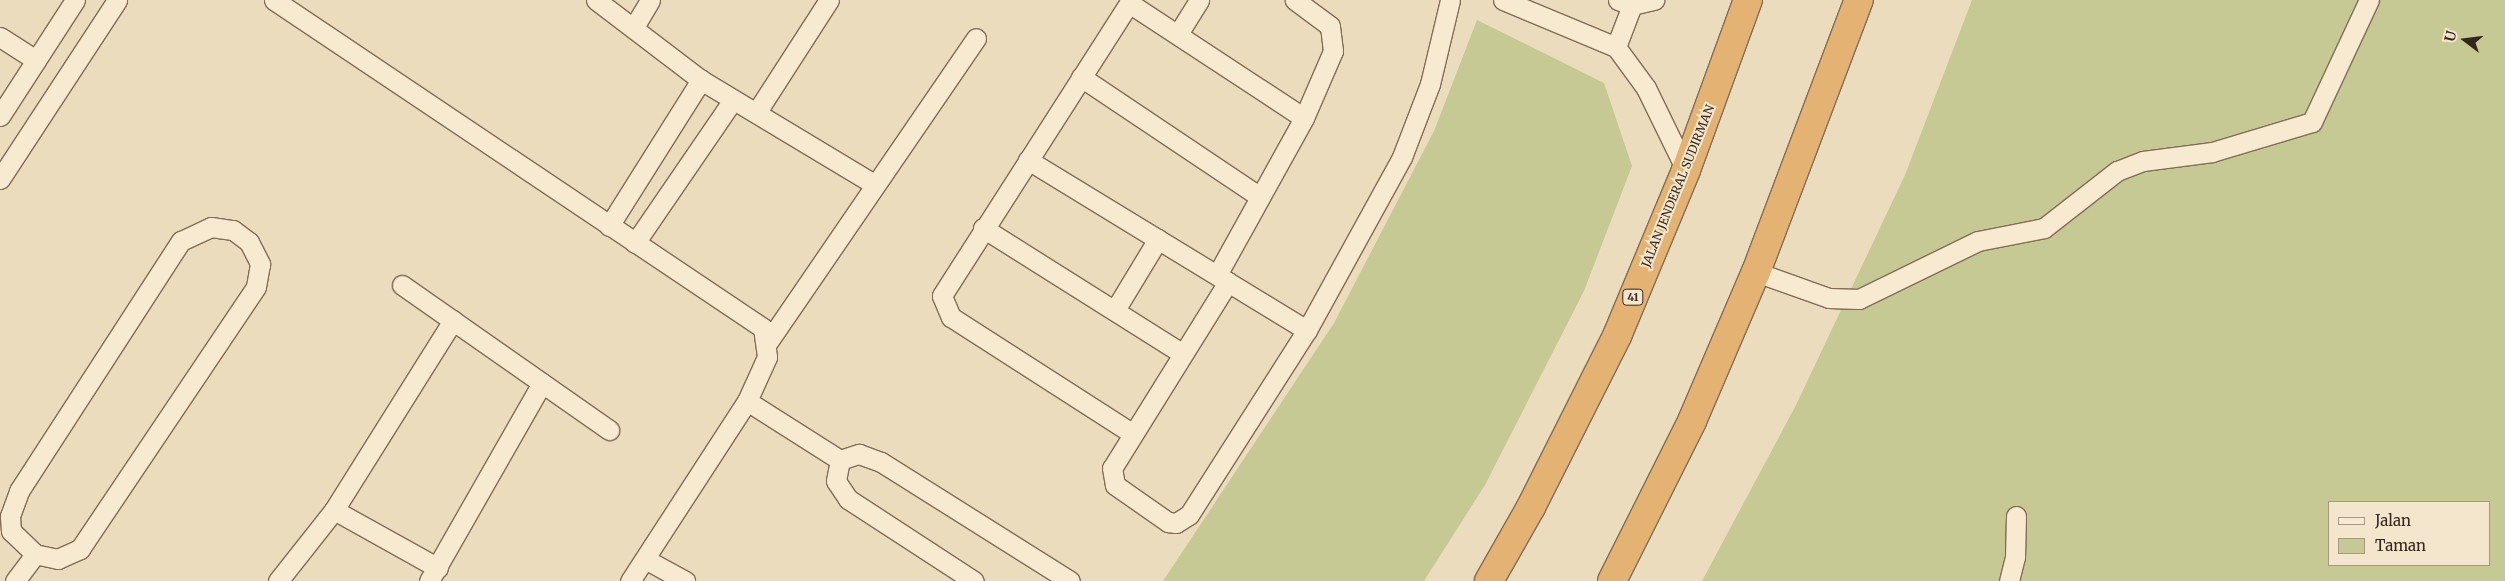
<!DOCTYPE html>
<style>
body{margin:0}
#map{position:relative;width:2505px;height:581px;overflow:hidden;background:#ecdcbe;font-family:Merriweather,serif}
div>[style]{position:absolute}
.green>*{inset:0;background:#c6c993}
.roads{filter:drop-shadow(1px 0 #836c57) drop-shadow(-1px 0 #836c57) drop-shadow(0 1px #836c57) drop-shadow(0 -1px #836c57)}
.minor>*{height:19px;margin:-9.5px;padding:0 9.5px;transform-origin:9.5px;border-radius:9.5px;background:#f7ead1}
.trunk>*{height:28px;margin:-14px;padding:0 14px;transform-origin:14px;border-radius:14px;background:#e4b272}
span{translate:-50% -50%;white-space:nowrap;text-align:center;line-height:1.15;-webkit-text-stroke:4px #f4e6cd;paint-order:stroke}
.shield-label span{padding:1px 4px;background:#f4e6cd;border:1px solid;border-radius:4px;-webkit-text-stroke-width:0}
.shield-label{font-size:11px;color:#33261c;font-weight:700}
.street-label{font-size:12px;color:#33261c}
.legend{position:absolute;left:2328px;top:501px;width:162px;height:65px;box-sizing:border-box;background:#f4e6cd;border:1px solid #a79986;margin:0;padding:6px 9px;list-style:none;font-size:15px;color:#33261c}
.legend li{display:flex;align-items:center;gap:10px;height:25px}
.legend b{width:25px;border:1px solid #a79986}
.north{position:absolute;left:2440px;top:15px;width:50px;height:50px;-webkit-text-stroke:4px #f4e6cd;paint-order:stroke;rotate:285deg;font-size:14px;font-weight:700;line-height:20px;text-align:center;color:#33261c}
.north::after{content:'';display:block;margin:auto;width:18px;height:22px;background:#33261c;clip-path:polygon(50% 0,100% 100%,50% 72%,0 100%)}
</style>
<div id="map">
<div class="green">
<i style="clip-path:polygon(evenodd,1972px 0,2505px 0,2505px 581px,1702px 581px,1796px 405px,1905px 175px,1972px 0,2329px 502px,2489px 502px,2489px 565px,2329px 565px,2329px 502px)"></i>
<i style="clip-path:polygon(1477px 20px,1604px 83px,1632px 166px,1584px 291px,1485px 485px,1424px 581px,1163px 581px,1334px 323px,1434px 131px)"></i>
</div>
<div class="roads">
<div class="minor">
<i style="left:274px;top:0;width:589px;rotate:33.85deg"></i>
<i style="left:763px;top:328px;width:29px;rotate:82deg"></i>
<i style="left:767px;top:357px;width:48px;rotate:114.4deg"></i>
<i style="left:747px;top:401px;width:215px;rotate:123deg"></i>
<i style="left:596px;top:0;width:132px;rotate:37.3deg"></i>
<i style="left:701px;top:80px;width:202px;rotate:31deg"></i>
<i style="left:1131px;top:0;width:351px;rotate:122.6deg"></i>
<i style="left:942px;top:296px;width:23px;rotate:67deg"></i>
<i style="left:951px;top:317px;width:216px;rotate:32.7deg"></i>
<i style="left:1503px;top:0;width:122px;rotate:22.6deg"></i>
<i style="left:1616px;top:47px;width:51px;rotate:53.8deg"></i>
<i style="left:1646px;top:88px;width:91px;rotate:64deg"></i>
<i style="left:1618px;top:0;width:15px;rotate:20deg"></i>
<i style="left:1632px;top:5px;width:23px;rotate:-13deg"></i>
<i style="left:1129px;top:3px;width:209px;rotate:33.3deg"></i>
<i style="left:634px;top:27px;width:31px;rotate:-59deg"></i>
<i style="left:1178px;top:34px;width:40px;rotate:-58deg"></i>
<i style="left:0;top:37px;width:43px;rotate:32.6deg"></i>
<i style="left:1616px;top:47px;width:45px;rotate:-69.1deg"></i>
<i style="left:1081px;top:77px;width:214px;rotate:33.8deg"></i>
<i style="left:758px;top:110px;width:131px;rotate:-57.2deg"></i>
<i style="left:0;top:116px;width:138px;rotate:-57.1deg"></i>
<i style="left:1028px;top:160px;width:327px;rotate:31.4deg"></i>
<i style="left:0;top:179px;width:214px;rotate:-56.8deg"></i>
<i style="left:609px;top:226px;width:173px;rotate:-57.8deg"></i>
<i style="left:211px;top:227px;width:22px;rotate:8deg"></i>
<i style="left:233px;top:230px;width:20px;rotate:37deg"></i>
<i style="left:249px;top:242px;width:25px;rotate:63deg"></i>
<i style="left:260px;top:264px;width:23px;rotate:100deg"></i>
<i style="left:256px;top:287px;width:316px;rotate:123.9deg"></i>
<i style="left:80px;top:549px;width:24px;rotate:156deg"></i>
<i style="left:58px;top:559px;width:24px;rotate:-168deg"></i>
<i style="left:35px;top:554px;width:33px;rotate:-136deg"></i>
<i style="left:11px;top:531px;width:15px;rotate:-94deg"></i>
<i style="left:10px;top:516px;width:27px;rotate:-70deg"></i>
<i style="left:19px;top:491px;width:298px;rotate:-57.1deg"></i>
<i style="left:181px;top:241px;width:33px;rotate:-25deg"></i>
<i style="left:983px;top:228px;width:236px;rotate:32.2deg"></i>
<i style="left:635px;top:243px;width:173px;rotate:-55.6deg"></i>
<i style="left:1756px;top:272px;width:77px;rotate:19.6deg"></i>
<i style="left:1829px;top:298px;width:30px;rotate:2deg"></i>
<i style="left:1859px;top:299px;width:132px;rotate:-26deg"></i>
<i style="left:1978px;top:241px;width:67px;rotate:-11.1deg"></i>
<i style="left:2044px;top:228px;width:93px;rotate:-38deg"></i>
<i style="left:2117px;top:171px;width:28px;rotate:-21deg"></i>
<i style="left:2143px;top:161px;width:70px;rotate:-7.4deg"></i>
<i style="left:2212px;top:152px;width:104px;rotate:-16.7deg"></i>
<i style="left:2312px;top:122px;width:135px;rotate:-65deg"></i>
<i style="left:1217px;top:275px;width:179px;rotate:-61deg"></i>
<i style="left:1304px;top:118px;width:73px;rotate:-66.6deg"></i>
<i style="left:1333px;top:51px;width:25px;rotate:-97deg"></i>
<i style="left:1330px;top:26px;width:44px;rotate:-143.4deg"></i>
<i style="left:1228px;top:282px;width:219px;rotate:121.9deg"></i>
<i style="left:1112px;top:468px;width:17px;rotate:80deg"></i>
<i style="left:1115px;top:485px;width:65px;rotate:34.9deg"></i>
<i style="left:1168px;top:522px;width:8px;rotate:7deg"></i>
<i style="left:1176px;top:523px;width:15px;rotate:-32deg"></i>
<i style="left:1189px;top:515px;width:219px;rotate:-57.5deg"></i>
<i style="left:1307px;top:330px;width:197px;rotate:-61.2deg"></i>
<i style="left:1402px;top:157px;width:78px;rotate:-69deg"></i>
<i style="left:1430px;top:84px;width:86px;rotate:-76.6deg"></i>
<i style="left:402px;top:285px;width:253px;rotate:35deg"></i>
<i style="left:1115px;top:310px;width:83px;rotate:-58.8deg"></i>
<i style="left:768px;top:342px;width:368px;rotate:-55.6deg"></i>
<i style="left:747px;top:401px;width:110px;rotate:32.4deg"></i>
<i style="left:840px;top:460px;width:20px;rotate:-18deg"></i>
<i style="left:859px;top:454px;width:23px;rotate:20deg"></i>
<i style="left:881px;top:462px;width:223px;rotate:32.2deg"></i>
<i style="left:840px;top:460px;width:21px;rotate:101deg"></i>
<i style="left:836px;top:481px;width:22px;rotate:56deg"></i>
<i style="left:848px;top:499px;width:150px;rotate:33.1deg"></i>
<i style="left:334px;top:510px;width:119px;rotate:29.1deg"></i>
<i style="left:645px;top:559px;width:46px;rotate:28.8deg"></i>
<i style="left:15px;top:581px;width:34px;rotate:-53deg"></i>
<i style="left:278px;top:581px;width:90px;rotate:-51.7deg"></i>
<i style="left:334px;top:510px;width:224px;rotate:-57.9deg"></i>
<i style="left:429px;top:581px;width:228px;rotate:-60.3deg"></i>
<i style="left:2009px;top:581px;width:25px;rotate:-76deg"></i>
<i style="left:2015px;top:557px;width:41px;rotate:-88.6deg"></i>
</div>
<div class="trunk">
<i style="left:1489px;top:581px;width:85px;rotate:-60.4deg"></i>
<i style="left:1531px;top:507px;width:191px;rotate:-63.3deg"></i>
<i style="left:1617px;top:336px;width:180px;rotate:-67.4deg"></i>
<i style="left:1686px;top:170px;width:181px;rotate:-70deg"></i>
<i style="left:1612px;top:581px;width:179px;rotate:-63.4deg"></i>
<i style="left:1692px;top:421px;width:162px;rotate:-66.8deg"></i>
<i style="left:1756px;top:272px;width:291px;rotate:-69.3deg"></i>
</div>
</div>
<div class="shield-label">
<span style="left:1633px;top:297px">41</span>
</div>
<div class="street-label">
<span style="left:1678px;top:186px;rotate:-68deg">JALAN JENDERAL SUDIRMAN</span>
</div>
<ul class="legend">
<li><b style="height:6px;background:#f7ead1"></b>Jalan</li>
<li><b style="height:14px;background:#c6c993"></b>Taman</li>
</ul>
<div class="north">U</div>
</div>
